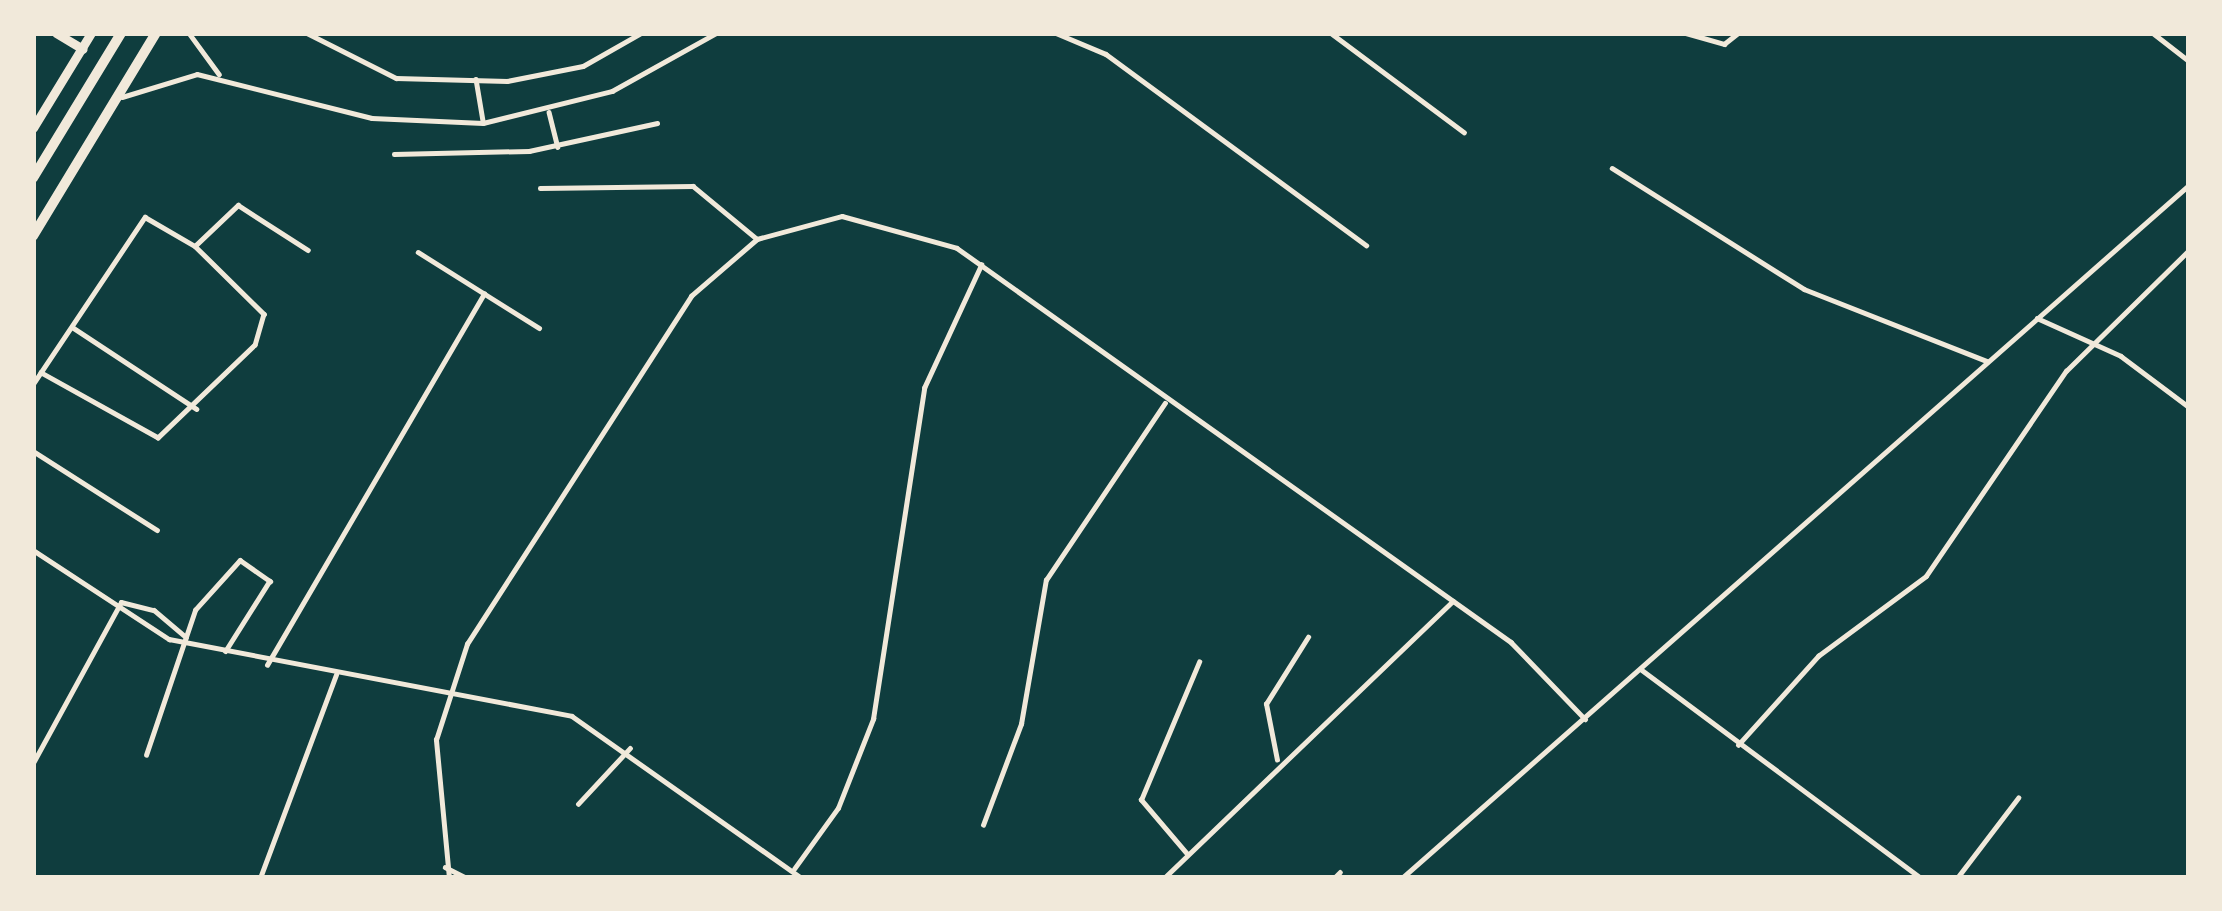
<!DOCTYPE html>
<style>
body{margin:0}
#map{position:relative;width:2222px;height:911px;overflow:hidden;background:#0f3d3e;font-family:Commissioner,sans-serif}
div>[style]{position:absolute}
.service>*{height:4.5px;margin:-2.25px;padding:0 2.25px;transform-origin:2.25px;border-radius:2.25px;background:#f1e9da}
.minor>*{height:9px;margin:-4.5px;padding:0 4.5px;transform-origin:4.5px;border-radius:4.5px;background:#f1e9da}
.tertiary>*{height:10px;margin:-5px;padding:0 5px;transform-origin:5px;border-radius:5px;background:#f1e9da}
span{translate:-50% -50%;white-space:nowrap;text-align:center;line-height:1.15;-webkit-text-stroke:9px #f1e9da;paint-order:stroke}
.frame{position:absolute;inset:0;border:36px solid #f1e9da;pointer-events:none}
</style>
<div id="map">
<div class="service">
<i style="left:189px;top:33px;width:51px;rotate:53.8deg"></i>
<i style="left:307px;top:33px;width:100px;rotate:26.8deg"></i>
<i style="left:396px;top:78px;width:111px;rotate:1.5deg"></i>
<i style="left:507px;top:81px;width:77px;rotate:-11.2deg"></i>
<i style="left:583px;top:66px;width:67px;rotate:-29.6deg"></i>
<i style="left:1056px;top:33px;width:54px;rotate:22.8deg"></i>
<i style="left:1106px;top:54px;width:323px;rotate:36.3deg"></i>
<i style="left:1331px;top:33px;width:166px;rotate:36.7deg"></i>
<i style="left:1686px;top:33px;width:40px;rotate:16deg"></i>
<i style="left:1724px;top:44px;width:18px;rotate:-38deg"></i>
<i style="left:2153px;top:33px;width:46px;rotate:37.9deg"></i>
<i style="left:476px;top:79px;width:43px;rotate:80.5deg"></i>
<i style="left:122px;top:97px;width:78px;rotate:-17deg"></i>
<i style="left:197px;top:74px;width:180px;rotate:14.1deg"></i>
<i style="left:372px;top:118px;width:111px;rotate:2.6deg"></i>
<i style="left:483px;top:123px;width:133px;rotate:-13.9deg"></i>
<i style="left:612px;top:91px;width:119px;rotate:-29.1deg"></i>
<i style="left:549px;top:112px;width:36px;rotate:76deg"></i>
<i style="left:394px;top:154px;width:135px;rotate:-1.3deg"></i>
<i style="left:529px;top:151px;width:131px;rotate:-12.3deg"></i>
<i style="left:1612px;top:168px;width:227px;rotate:32.2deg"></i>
<i style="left:1804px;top:289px;width:197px;rotate:21.5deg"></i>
<i style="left:540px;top:188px;width:153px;rotate:-0.7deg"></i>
<i style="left:693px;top:186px;width:83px;rotate:39.6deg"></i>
<i style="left:196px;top:245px;width:58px;rotate:-43.6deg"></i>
<i style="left:238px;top:205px;width:83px;rotate:32.7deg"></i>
<i style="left:418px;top:252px;width:143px;rotate:32.1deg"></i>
<i style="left:2037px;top:318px;width:92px;rotate:24.3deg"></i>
<i style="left:2121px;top:356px;width:85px;rotate:36.9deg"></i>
<i style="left:72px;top:327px;width:149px;rotate:33.3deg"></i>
<i style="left:33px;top:384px;width:201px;rotate:-56.2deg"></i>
<i style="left:145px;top:217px;width:58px;rotate:30.1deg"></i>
<i style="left:195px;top:246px;width:97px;rotate:44.6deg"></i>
<i style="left:264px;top:314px;width:32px;rotate:106deg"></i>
<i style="left:255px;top:345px;width:134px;rotate:136.2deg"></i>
<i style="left:158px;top:438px;width:134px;rotate:-150.9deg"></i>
<i style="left:33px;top:451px;width:147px;rotate:32.5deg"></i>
<i style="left:33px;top:550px;width:163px;rotate:33.2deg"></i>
<i style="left:169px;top:639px;width:410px;rotate:10.8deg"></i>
<i style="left:572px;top:716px;width:281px;rotate:35.2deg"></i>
<i style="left:121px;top:602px;width:34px;rotate:14deg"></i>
<i style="left:154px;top:610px;width:42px;rotate:40.2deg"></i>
<i style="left:267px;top:665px;width:430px;rotate:-59.7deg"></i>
<i style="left:1642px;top:670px;width:348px;rotate:36.7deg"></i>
<i style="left:1738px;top:745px;width:120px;rotate:-48deg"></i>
<i style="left:1818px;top:656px;width:134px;rotate:-36.5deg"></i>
<i style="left:1926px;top:576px;width:248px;rotate:-55.7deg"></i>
<i style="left:2066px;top:371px;width:173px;rotate:-44.5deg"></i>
<i style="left:146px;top:755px;width:153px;rotate:-71.3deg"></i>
<i style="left:195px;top:610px;width:67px;rotate:-48deg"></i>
<i style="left:240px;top:560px;width:37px;rotate:35deg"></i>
<i style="left:270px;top:581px;width:83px;rotate:122.2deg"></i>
<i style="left:1277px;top:760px;width:57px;rotate:-101.1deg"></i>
<i style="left:1266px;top:704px;width:79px;rotate:-57.9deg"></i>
<i style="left:33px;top:763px;width:183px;rotate:-61.3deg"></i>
<i style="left:578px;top:804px;width:76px;rotate:-47.1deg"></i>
<i style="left:983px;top:825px;width:108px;rotate:-69.4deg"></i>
<i style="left:1021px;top:724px;width:146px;rotate:-80.2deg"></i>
<i style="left:1046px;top:580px;width:213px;rotate:-56.1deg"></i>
<i style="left:1187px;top:854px;width:71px;rotate:-130.4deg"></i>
<i style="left:1141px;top:800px;width:150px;rotate:-67.2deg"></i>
<i style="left:445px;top:867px;width:25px;rotate:27deg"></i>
<i style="left:794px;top:869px;width:75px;rotate:-54.2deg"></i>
<i style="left:838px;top:808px;width:96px;rotate:-68.5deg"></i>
<i style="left:873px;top:719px;width:335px;rotate:-81.2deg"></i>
<i style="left:924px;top:388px;width:136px;rotate:-65.1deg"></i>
<i style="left:260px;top:878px;width:217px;rotate:-69.5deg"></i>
<i style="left:449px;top:878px;width:139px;rotate:-95.4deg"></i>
<i style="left:436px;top:740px;width:101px;rotate:-72.1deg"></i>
<i style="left:467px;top:644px;width:414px;rotate:-57.2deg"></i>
<i style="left:691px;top:296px;width:87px;rotate:-40.8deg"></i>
<i style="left:757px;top:239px;width:88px;rotate:-15.1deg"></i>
<i style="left:842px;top:216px;width:119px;rotate:15.5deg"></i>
<i style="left:957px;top:248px;width:680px;rotate:35.42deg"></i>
<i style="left:1511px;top:642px;width:107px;rotate:46.1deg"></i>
<i style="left:1164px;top:878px;width:400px;rotate:-43.8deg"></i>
<i style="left:1334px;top:878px;width:8px;rotate:-45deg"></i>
<i style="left:1402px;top:878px;width:1049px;rotate:-41.37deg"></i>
<i style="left:1957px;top:878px;width:101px;rotate:-52.7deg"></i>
</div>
<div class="minor">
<i style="left:56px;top:33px;width:31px;rotate:31deg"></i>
<i style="left:33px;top:128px;width:111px;rotate:-58.6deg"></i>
</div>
<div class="tertiary">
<i style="left:33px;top:178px;width:170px;rotate:-58.7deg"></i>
<i style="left:33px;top:236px;width:237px;rotate:-58.8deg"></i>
</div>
<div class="frame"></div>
</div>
